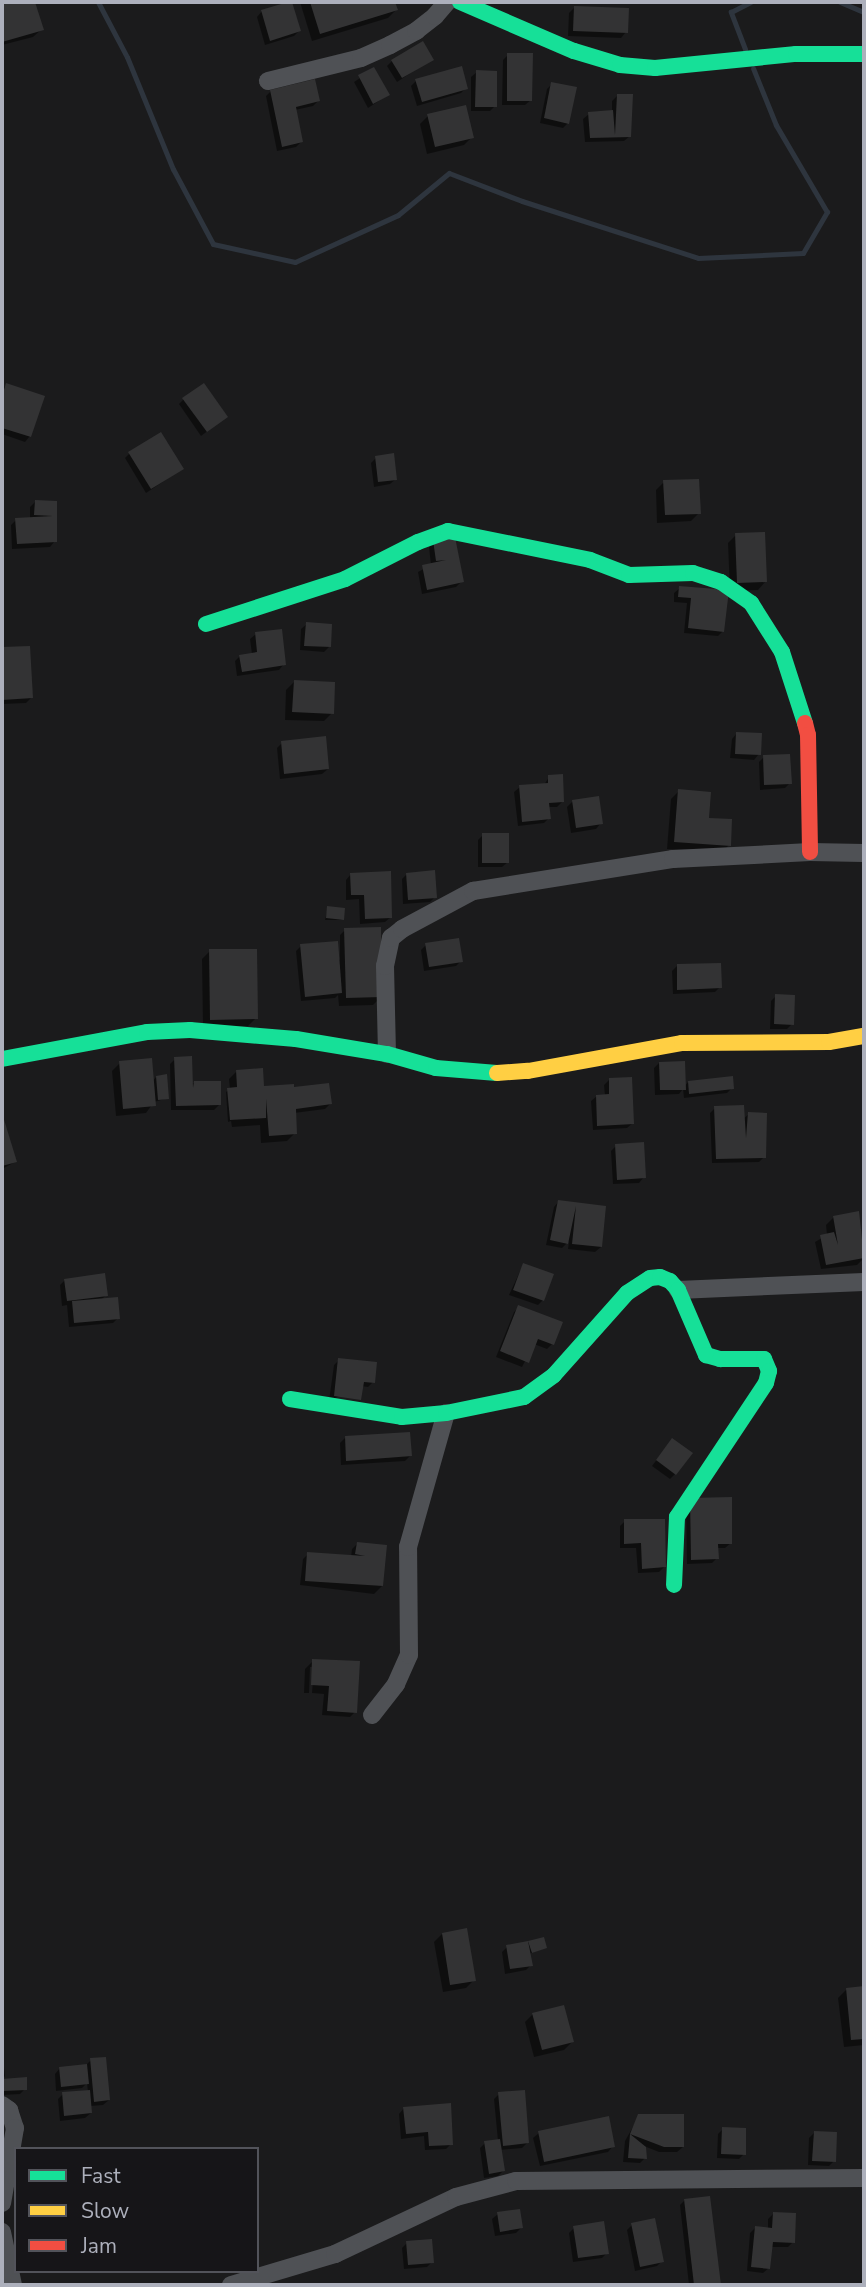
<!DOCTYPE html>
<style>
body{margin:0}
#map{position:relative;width:866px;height:2287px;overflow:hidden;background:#1b1b1c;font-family:"Nunito Sans",sans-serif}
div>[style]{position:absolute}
.shadow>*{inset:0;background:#0007}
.stream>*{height:5px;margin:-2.5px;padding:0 2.5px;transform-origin:2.5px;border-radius:2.5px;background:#2e353e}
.building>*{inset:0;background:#333334}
.street>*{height:18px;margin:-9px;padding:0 9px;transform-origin:9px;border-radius:9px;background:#4f5155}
.fast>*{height:16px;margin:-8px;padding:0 8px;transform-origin:8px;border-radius:8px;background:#16e098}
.slow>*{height:16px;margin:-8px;padding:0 8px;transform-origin:8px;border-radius:8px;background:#ffcf43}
.jam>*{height:16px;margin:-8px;padding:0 8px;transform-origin:8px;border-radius:8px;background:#f24e42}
span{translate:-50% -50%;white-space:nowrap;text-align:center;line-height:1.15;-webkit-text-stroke:7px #161518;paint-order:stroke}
.frame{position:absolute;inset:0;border:4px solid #adb0bc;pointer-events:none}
.legend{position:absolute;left:14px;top:2147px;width:245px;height:126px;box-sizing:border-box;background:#161518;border:2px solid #52535a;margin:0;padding:9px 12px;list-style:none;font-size:21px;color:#adb0bc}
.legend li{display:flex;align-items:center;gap:14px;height:35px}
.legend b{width:35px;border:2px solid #52535a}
</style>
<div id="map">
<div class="shadow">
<i style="clip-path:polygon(2px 2px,33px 2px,42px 29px,33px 37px,2px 45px)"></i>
<i style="clip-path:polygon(300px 2px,394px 2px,396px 10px,388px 18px,312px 41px)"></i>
<i style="clip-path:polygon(574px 8px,626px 32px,621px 38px,568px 36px,569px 13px)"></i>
<i style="clip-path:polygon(262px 11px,299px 31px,294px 36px,265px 45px,257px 17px)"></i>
<i style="clip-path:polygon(508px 55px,531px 100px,525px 105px,502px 105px,503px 60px)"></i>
<i style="clip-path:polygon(432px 59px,397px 82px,387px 66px,392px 61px)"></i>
<i style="clip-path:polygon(374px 69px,388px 95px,368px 108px,354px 82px)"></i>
<i style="clip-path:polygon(477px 72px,495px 106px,490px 111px,471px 111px,471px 77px)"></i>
<i style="clip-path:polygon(416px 81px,466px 88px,461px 93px,417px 106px,411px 86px)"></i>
<i style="clip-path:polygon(552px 84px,568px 123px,563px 128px,540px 123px,547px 89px)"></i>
<i style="clip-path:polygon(271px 91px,318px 101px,313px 106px,295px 110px,301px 142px,296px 147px,277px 151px,266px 96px)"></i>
<i style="clip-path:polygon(617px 96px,630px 136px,624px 141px,585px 142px,583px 119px,589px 114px,612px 112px,612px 101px)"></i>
<i style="clip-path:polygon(428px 116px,472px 137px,464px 145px,427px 154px,420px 124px)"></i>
<i style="clip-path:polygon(6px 385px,30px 436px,25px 442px,2px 434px,2px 390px)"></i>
<i style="clip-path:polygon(184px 399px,226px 417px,201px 436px,179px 404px)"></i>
<i style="clip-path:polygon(130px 453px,182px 469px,146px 493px,125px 458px)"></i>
<i style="clip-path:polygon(376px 458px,396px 479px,390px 484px,374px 487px,371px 463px)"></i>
<i style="clip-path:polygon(664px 482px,699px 513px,691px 521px,657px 523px,656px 490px)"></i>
<i style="clip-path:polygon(35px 502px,55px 503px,55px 541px,50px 547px,12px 549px,11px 525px,16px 520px,30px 519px,30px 507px)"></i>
<i style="clip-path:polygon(736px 535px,766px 581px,758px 590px,730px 591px,728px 543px)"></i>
<i style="clip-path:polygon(434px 542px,462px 581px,456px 587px,422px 594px,418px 572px,431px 565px,429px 547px)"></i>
<i style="clip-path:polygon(680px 588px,727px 592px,723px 631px,718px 636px,684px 633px,687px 603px,674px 602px,674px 593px)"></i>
<i style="clip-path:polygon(307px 624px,329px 647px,324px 652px,300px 650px,301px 629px)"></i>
<i style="clip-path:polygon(256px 634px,284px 664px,279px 670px,237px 676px,235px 661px,240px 656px,252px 654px,250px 639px)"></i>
<i style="clip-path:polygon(28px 647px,31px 698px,26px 703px,2px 704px,2px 649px)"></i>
<i style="clip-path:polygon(294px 682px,332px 713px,324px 721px,285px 720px,286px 690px)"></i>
<i style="clip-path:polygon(737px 733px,759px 754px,754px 760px,730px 758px,732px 739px)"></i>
<i style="clip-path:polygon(282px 743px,328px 769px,322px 774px,280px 779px,277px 748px)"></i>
<i style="clip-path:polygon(764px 757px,790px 783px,785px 788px,760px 790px,759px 762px)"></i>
<i style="clip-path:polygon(549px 777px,563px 801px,557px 807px,548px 807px,549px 818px,544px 823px,518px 826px,514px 792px,520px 787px,544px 785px)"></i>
<i style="clip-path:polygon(679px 791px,729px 845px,724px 850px,667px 849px,671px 799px)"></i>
<i style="clip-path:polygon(572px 802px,601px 823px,596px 829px,571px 833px,567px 807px)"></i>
<i style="clip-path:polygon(483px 835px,508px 862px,502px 867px,478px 867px,478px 840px)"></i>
<i style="clip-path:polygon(351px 874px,391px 917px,385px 922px,360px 924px,359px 899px,346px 900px,346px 880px)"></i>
<i style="clip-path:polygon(407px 874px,435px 897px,430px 902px,403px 904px,402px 879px)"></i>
<i style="clip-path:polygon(328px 908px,342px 920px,325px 920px)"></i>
<i style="clip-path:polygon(345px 930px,381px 997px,373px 1005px,339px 1006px,338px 995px,335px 998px,301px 1001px,296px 951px,301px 946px,340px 960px,340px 935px)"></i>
<i style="clip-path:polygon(426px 945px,461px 961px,456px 966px,424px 971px,421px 950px)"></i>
<i style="clip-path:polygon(210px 951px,256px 1018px,248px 1026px,203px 1027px,202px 959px)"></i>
<i style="clip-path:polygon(677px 966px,720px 987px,715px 992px,673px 994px,672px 971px)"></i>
<i style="clip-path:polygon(776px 996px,792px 1024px,787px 1029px,770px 1029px,771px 1001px)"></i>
<i style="clip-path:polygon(175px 1059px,191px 1083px,219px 1083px,219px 1105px,214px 1110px,171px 1110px,170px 1064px)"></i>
<i style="clip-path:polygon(120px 1063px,152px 1082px,156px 1077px,168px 1098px,154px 1102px,146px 1113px,116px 1116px,112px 1071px)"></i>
<i style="clip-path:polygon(659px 1063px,684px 1087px,688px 1082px,732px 1088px,727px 1093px,684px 1098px,683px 1089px,679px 1094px,655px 1095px,654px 1068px)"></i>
<i style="clip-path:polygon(237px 1071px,263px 1088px,293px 1089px,330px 1104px,325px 1109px,294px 1113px,295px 1133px,287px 1141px,261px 1143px,260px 1125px,232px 1127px,231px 1121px,228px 1122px,226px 1092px,230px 1089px,229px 1079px)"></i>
<i style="clip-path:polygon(609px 1080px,633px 1123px,627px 1128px,593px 1130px,591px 1101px,597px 1096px,605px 1096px,604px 1085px)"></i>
<i style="clip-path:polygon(715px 1108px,743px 1119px,749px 1114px,764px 1157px,759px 1162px,712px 1163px,710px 1113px)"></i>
<i style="clip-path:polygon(2px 1117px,15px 1162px,2px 1169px)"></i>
<i style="clip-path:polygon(616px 1146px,644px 1177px,639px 1183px,613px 1184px,611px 1151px)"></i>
<i style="clip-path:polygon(559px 1201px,605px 1207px,601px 1247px,595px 1252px,568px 1249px,569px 1241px,562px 1248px,546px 1245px,554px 1207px)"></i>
<i style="clip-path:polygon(858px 1213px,864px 1258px,857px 1265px,821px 1269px,815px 1242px,827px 1235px,826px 1225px,834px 1217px)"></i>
<i style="clip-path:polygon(523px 1265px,543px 1300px,538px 1305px,509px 1295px)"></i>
<i style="clip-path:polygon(65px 1280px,106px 1295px,101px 1300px,118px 1318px,113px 1323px,69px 1327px,67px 1305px,62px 1306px,60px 1285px)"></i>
<i style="clip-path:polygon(519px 1307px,552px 1344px,547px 1349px,534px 1344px,522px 1367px,496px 1357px,514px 1312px)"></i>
<i style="clip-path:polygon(339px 1360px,373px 1382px,368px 1387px,361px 1386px,329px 1401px,334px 1365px)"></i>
<i style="clip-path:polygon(345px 1438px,410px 1456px,405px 1461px,341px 1465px,340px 1443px)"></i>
<i style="clip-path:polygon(667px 1446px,675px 1474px,670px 1479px,652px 1466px)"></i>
<i style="clip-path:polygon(686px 1504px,731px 1543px,725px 1548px,717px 1548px,717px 1558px,712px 1563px,687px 1564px)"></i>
<i style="clip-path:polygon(625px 1521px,664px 1567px,659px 1572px,638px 1573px,636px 1548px,620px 1548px,620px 1526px)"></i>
<i style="clip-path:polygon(358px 1543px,385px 1546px,382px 1586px,374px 1594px,300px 1585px,303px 1559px,308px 1554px,351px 1557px,352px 1549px)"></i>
<i style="clip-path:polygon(313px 1661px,355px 1712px,350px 1717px,322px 1715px,324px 1694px,312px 1693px,314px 1667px,310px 1667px,309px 1693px,304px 1693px,305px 1669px)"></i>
<i style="clip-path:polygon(442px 1934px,474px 1980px,466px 1988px,443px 1992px,434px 1942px)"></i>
<i style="clip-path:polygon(530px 1942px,545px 1948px,529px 1954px,531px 1965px,526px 1970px,505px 1974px,502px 1952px,507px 1947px)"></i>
<i style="clip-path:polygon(864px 1988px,864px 2045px,844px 2047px,838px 1998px,846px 1990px)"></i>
<i style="clip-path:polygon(533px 2014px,572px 2042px,564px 2050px,534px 2057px,525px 2022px)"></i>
<i style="clip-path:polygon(2px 2050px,5px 2076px,2px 2080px)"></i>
<i style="clip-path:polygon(91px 2060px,109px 2100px,103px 2105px,90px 2106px,91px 2113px,85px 2118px,60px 2121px,58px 2099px,63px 2094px,88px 2092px,87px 2083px,82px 2088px,56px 2091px,55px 2074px,60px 2068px,85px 2066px)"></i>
<i style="clip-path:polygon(25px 2079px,25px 2089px,20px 2094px,2px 2095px,2px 2080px)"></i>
<i style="clip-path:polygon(499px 2094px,527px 2143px,522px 2148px,500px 2150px,503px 2171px,498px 2176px,484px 2178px,480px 2148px,485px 2143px,498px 2141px,494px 2099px)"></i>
<i style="clip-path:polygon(404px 2108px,451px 2144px,446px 2149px,425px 2150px,424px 2136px,401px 2139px,399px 2114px)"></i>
<i style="clip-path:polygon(639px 2116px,683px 2147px,677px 2152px,659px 2152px,644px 2146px,645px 2158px,640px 2163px,623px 2162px,625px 2141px)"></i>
<i style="clip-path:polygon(723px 2129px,744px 2154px,739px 2159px,717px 2158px,718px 2134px)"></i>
<i style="clip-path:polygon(539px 2133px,613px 2146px,608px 2152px,540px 2166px,533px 2138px)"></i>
<i style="clip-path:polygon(814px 2133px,834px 2161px,829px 2166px,808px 2165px,809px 2138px)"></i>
<i style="clip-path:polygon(16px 2182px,16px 2204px,13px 2185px)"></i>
<i style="clip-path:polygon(709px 2198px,719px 2285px,689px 2285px,680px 2205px,685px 2200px)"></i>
<i style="clip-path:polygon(498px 2214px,521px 2228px,516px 2233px,495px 2236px,492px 2219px)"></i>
<i style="clip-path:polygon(773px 2214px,793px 2242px,788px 2247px,771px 2247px,769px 2268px,763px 2273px,747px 2271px,750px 2233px,755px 2228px,768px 2229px,768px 2219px)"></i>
<i style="clip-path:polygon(632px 2225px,662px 2261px,657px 2266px,635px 2271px,627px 2230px)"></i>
<i style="clip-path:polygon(574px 2228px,607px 2253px,602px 2258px,573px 2262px,569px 2233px)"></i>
<i style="clip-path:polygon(407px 2243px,432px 2262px,427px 2267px,404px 2269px,402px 2248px)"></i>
</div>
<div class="stream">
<i style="left:98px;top:2px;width:62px;rotate:62.2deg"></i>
<i style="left:127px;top:57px;width:121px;rotate:67.7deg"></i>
<i style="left:173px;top:169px;width:85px;rotate:61.9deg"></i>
<i style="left:213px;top:244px;width:84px;rotate:12.4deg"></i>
<i style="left:295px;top:262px;width:113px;rotate:-24.5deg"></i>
<i style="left:398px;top:215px;width:66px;rotate:-39.5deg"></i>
<i style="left:449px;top:173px;width:78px;rotate:21deg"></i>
<i style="left:522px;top:201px;width:185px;rotate:17.9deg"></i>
<i style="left:698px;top:258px;width:105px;rotate:-2.7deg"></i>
<i style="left:803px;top:253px;width:48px;rotate:-59.7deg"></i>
<i style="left:827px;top:212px;width:101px;rotate:-120.4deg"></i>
<i style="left:776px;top:125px;width:61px;rotate:-112deg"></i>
<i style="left:840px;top:2px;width:26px;rotate:23deg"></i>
<i style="left:745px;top:49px;width:40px;rotate:-111deg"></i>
<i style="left:731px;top:12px;width:22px;rotate:-27deg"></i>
</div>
<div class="building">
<i style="clip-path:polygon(2px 2px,35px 2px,44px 30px,2px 42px)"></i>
<i style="clip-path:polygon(288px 2px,292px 2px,301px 31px,270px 41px,261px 10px)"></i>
<i style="clip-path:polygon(310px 2px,395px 2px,398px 10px,320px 34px)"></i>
<i style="clip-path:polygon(574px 6px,629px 8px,628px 33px,573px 31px)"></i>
<i style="clip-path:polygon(423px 41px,434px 60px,402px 78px,391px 60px)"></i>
<i style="clip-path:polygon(507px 53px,533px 53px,532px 101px,507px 101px)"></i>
<i style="clip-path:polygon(462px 66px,468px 89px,422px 102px,415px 79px)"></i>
<i style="clip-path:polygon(374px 67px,390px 95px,373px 104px,358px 75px)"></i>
<i style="clip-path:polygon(476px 70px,497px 71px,497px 107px,475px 107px)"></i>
<i style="clip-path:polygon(315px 79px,320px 101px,296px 107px,303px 142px,282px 147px,270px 90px)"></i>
<i style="clip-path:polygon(551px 82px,577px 87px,569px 124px,544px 118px)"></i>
<i style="clip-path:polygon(617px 94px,633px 94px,631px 137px,590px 138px,588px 112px,613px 110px,615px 135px)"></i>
<i style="clip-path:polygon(466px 105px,474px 138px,435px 147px,427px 114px)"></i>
<i style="clip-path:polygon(6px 383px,45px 396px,31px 437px,2px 428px,2px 396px)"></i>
<i style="clip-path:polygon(204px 383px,228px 417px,207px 432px,182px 398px)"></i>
<i style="clip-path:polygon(161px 432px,184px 469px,151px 489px,128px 452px)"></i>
<i style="clip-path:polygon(394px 453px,397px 480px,378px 482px,375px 456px)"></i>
<i style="clip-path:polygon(699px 479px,701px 514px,665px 515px,663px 480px)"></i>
<i style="clip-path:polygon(35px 500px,57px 501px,57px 542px,17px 544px,15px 518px,53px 516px,34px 515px)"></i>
<i style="clip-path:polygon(765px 532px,767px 582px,737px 583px,735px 533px)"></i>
<i style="clip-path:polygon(455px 537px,464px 582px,427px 590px,422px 565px,446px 560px,436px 561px,433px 540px)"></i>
<i style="clip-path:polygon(679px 586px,729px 590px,724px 632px,688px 628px,691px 598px,678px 597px)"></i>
<i style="clip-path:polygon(306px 622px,332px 624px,331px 647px,304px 646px)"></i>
<i style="clip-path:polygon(282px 629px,286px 665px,242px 672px,239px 655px,257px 652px,255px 632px)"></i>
<i style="clip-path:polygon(30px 646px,33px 698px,2px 700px,2px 647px)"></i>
<i style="clip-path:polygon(294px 680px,335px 682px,334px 714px,292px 712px)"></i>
<i style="clip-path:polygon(736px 732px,762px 733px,761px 755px,735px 754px)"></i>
<i style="clip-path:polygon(326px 736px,329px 769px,284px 774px,281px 741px)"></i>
<i style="clip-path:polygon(790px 754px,792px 784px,764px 785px,763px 755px)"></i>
<i style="clip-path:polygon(563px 774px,564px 802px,549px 803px,551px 819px,522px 822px,519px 785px,548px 783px,548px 775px)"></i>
<i style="clip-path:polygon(678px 789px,711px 792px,709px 818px,732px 819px,731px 846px,674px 842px)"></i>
<i style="clip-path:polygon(599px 796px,603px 824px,576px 828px,572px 800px)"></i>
<i style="clip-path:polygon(482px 833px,509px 833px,509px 863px,482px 863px)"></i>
<i style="clip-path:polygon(435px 870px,437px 898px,408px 900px,406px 873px)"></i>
<i style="clip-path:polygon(391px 871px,392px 918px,365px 919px,364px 895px,351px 895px,350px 873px)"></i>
<i style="clip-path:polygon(327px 906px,345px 908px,344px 920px,326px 918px)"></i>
<i style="clip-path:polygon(381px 927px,382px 997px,346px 998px,344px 928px)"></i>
<i style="clip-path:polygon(459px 938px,463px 962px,429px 967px,425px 943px)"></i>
<i style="clip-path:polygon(338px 941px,342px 993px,305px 997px,300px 944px)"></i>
<i style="clip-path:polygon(209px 949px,257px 949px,258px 1019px,210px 1020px)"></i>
<i style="clip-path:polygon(721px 963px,722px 988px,677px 990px,677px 964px)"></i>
<i style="clip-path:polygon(775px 994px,795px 995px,794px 1025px,774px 1024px)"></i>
<i style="clip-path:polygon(192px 1056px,193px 1088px,194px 1081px,221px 1081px,221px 1105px,176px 1106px,174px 1057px)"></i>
<i style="clip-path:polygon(152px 1058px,156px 1106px,123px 1109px,119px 1061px)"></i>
<i style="clip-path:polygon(685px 1061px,686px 1090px,660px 1090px,659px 1062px)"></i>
<i style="clip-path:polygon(263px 1068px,264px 1086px,294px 1084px,294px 1087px,329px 1083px,332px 1104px,296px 1109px,297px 1134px,269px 1136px,266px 1099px,266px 1118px,230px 1120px,227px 1088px,237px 1087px,236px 1070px)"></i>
<i style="clip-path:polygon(167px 1074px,169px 1099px,158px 1100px,156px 1076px)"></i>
<i style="clip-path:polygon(733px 1076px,734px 1089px,689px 1094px,688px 1081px)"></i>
<i style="clip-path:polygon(632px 1077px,634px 1124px,597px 1126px,596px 1095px,609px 1094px,609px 1078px)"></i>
<i style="clip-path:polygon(744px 1105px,746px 1138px,748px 1112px,767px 1113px,766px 1158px,716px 1159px,714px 1106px)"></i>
<i style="clip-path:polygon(2px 1113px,17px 1162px,2px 1166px)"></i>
<i style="clip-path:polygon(644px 1142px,646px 1178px,617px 1180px,615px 1144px)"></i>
<i style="clip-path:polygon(558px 1200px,606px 1206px,602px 1247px,572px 1244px,576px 1206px,568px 1244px,550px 1240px)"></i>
<i style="clip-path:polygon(859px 1211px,864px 1258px,826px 1265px,820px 1235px,834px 1232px,838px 1245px,833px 1216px)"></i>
<i style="clip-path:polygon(523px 1263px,554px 1274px,544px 1301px,513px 1290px)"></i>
<i style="clip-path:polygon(105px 1273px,108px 1296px,67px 1301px,64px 1279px)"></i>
<i style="clip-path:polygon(118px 1297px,120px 1319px,74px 1323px,72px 1301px)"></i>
<i style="clip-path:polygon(518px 1305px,563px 1322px,554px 1345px,538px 1339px,529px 1363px,500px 1351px)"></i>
<i style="clip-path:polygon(338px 1358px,377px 1362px,375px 1383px,364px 1382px,361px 1400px,334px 1396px)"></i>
<i style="clip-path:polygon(410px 1432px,412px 1456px,346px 1461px,345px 1436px)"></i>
<i style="clip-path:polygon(672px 1438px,693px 1453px,676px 1475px,656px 1460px)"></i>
<i style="clip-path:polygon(732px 1497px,732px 1544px,718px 1544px,719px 1559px,691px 1560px,690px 1498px)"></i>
<i style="clip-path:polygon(624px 1519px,665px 1519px,666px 1567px,642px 1569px,641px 1543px,624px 1544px)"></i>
<i style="clip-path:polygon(357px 1542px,387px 1545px,383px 1586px,305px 1581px,307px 1552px,365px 1556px,355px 1554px)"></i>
<i style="clip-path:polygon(312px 1659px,360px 1661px,357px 1713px,327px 1711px,329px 1686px,311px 1685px)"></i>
<i style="clip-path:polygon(467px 1928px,476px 1981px,450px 1985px,442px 1933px)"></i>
<i style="clip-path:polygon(544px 1937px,547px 1948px,532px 1953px,528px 1941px)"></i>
<i style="clip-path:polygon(528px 1941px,533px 1966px,510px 1969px,506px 1945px)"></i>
<i style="clip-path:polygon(864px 1986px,864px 2039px,851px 2040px,846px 1988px)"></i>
<i style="clip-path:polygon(564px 2005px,574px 2042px,542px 2050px,532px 2013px)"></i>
<i style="clip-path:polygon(106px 2057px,110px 2100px,94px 2102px,90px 2058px)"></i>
<i style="clip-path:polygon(87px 2064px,89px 2084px,61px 2087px,59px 2067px)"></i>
<i style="clip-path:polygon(27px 2077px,27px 2090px,2px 2091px,2px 2079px)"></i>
<i style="clip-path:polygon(90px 2090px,92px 2113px,64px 2116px,62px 2092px)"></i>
<i style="clip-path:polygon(525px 2090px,529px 2143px,503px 2146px,498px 2092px)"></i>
<i style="clip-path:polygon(451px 2103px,453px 2145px,429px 2146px,428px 2132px,406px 2134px,403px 2107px)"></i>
<i style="clip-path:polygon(638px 2114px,684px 2114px,684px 2147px,664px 2147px,630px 2134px,646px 2147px,647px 2159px,628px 2158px,630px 2134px)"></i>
<i style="clip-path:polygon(609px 2116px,615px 2147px,544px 2162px,538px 2131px)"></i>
<i style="clip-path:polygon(722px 2127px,746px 2128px,746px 2155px,721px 2154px)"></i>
<i style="clip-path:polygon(814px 2131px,837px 2132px,836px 2162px,812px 2161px)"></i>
<i style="clip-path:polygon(500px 2139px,505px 2171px,489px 2174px,484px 2141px)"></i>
<i style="clip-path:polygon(710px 2196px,721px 2285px,694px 2285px,684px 2199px)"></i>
<i style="clip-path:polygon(520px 2209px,523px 2228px,500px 2232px,497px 2212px)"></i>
<i style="clip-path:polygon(773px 2212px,796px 2213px,795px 2243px,773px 2242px,770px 2269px,751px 2267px,755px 2226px,772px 2228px)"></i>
<i style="clip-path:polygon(655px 2218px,664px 2262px,640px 2267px,631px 2223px)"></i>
<i style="clip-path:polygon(604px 2221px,609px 2254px,578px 2258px,573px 2226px)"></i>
<i style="clip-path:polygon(432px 2239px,434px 2263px,408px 2265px,406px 2241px)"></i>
</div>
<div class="street">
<i style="left:268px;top:81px;width:96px;rotate:-13.9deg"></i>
<i style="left:361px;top:58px;width:32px;rotate:-24deg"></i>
<i style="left:390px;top:45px;width:30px;rotate:-28deg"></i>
<i style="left:416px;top:31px;width:24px;rotate:-38deg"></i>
<i style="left:435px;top:16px;width:18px;rotate:-49deg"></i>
<i style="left:387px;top:1054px;width:88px;rotate:-91.3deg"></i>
<i style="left:385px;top:966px;width:29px;rotate:-78deg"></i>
<i style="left:391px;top:938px;width:14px;rotate:-39deg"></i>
<i style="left:402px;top:929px;width:81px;rotate:-28.2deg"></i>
<i style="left:473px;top:891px;width:203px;rotate:-9.1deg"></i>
<i style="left:673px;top:859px;width:137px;rotate:-2.9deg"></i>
<i style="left:810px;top:852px;width:54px;rotate:1.1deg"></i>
<i style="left:678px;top:1290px;width:186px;rotate:-2.5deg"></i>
<i style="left:372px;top:1715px;width:39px;rotate:-52deg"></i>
<i style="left:396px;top:1684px;width:32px;rotate:-66deg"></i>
<i style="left:409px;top:1655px;width:108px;rotate:-90.5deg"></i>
<i style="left:408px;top:1547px;width:139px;rotate:-74.2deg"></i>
<i style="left:2px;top:2105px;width:9px;rotate:36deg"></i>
<i style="left:9px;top:2110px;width:19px;rotate:72deg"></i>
<i style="left:15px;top:2128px;width:76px;rotate:99.8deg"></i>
<i style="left:2px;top:2232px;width:54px;rotate:78.3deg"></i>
<i style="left:231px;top:2285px;width:109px;rotate:-16.6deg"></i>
<i style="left:335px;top:2254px;width:134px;rotate:-25.2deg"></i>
<i style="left:456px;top:2197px;width:62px;rotate:-14.9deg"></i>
<i style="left:516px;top:2181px;width:348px;rotate:-0.5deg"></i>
</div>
<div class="fast">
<i style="left:460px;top:2px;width:124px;rotate:23.3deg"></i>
<i style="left:574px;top:51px;width:48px;rotate:16.9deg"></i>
<i style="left:620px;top:65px;width:35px;rotate:5deg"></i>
<i style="left:655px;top:68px;width:142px;rotate:-5.7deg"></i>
<i style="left:796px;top:54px;width:68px"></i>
<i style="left:206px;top:624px;width:146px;rotate:-17.9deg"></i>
<i style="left:345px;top:579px;width:82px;rotate:-26.9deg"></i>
<i style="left:418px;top:542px;width:32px;rotate:-20deg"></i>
<i style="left:448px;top:531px;width:145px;rotate:11.5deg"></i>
<i style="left:590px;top:560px;width:42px;rotate:21deg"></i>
<i style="left:629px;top:575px;width:64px;rotate:-1.8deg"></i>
<i style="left:693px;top:573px;width:29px;rotate:18deg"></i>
<i style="left:721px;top:582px;width:37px;rotate:35deg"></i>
<i style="left:751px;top:603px;width:58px;rotate:57.7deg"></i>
<i style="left:782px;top:652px;width:75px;rotate:72.1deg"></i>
<i style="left:2px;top:1059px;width:147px;rotate:-10.5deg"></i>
<i style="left:147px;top:1032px;width:43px;rotate:-2.7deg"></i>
<i style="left:190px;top:1030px;width:106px;rotate:4.9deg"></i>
<i style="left:296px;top:1039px;width:92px;rotate:9.4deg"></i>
<i style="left:387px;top:1054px;width:51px;rotate:15.9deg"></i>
<i style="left:436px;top:1068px;width:61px;rotate:4.7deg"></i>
<i style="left:290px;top:1399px;width:113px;rotate:9.1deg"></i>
<i style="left:402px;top:1417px;width:44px;rotate:-5.2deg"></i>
<i style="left:446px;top:1413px;width:80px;rotate:-11.6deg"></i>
<i style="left:524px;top:1397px;width:37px;rotate:-36deg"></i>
<i style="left:554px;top:1375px;width:110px;rotate:-48.3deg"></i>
<i style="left:627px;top:1293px;width:27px;rotate:-33deg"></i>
<i style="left:650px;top:1278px;width:10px;rotate:-6deg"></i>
<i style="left:660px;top:1277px;width:11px;rotate:22deg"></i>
<i style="left:670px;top:1281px;width:12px;rotate:48deg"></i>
<i style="left:678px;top:1290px;width:71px;rotate:66.7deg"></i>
<i style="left:706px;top:1355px;width:15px;rotate:16deg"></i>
<i style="left:720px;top:1359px;width:44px"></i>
<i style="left:764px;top:1359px;width:13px;rotate:67deg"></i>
<i style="left:769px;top:1371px;width:12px;rotate:104deg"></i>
<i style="left:766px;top:1383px;width:161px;rotate:123.6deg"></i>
<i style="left:677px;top:1517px;width:68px;rotate:92.5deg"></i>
</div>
<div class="slow">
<i style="left:497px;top:1073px;width:31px;rotate:-4deg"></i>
<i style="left:528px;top:1071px;width:157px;rotate:-10.3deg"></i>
<i style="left:682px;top:1043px;width:147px;rotate:-0.4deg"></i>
<i style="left:829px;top:1042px;width:36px;rotate:-10deg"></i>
</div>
<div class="jam">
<i style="left:805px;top:723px;width:12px;rotate:76deg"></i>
<i style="left:808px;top:735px;width:117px;rotate:89deg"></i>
</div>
<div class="frame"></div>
<ul class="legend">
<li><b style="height:9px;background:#16e098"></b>Fast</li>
<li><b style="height:9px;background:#ffcf43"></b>Slow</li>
<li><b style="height:9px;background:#f24e42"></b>Jam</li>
</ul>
</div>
